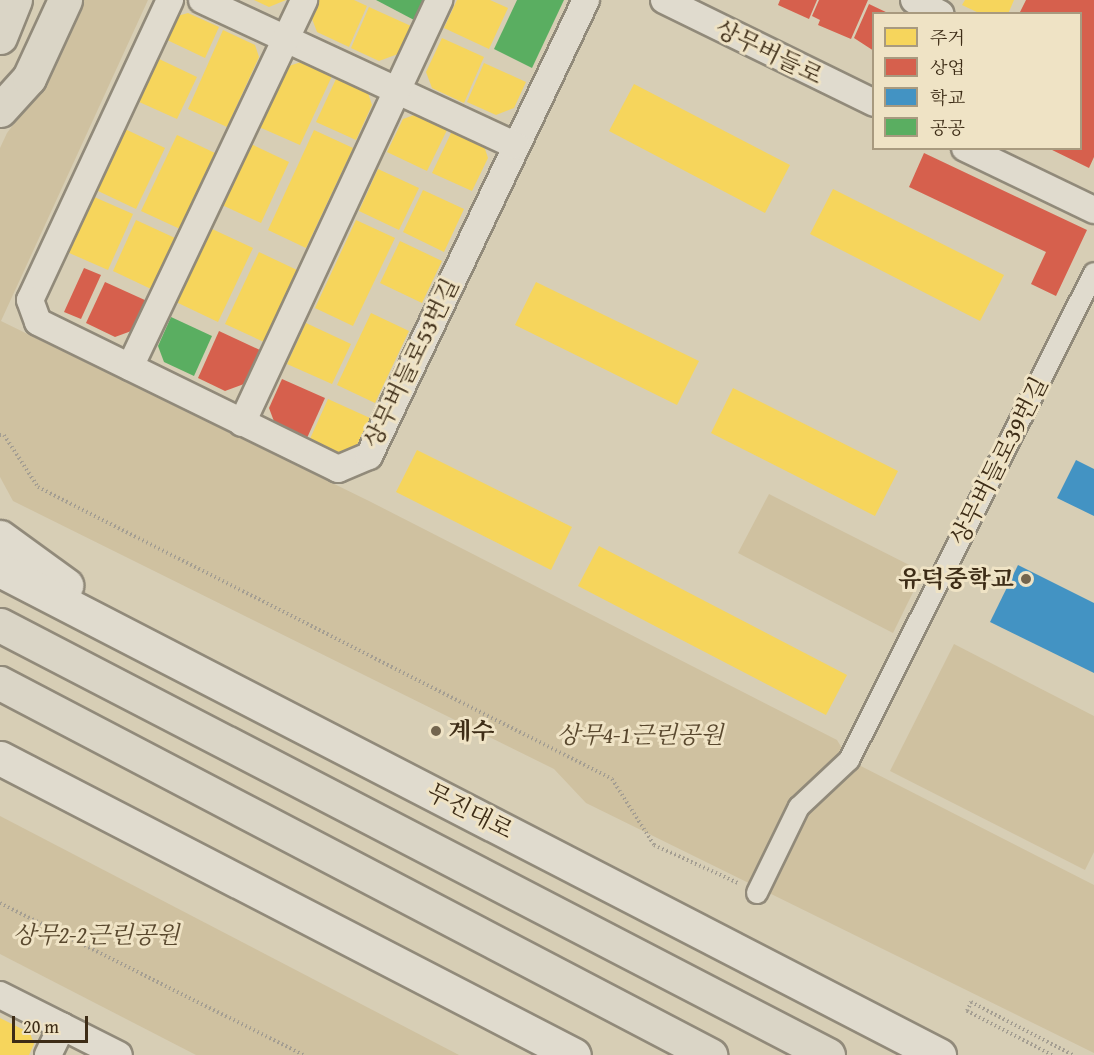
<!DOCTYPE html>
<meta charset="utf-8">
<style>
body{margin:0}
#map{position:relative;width:1094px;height:1055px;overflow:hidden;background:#d7ceb5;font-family:"Gentium Book Plus","Noto Serif KR",serif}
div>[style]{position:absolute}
.green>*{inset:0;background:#cfc1a0}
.homes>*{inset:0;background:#f6d55c}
.shops>*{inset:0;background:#d6604d}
.schools>*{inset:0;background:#4393c3}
.public>*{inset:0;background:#5aae61}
.path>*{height:4px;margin-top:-2px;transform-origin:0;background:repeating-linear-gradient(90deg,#a49e92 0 1.5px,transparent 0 4.5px)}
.roads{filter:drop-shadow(2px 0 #918a7a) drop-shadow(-2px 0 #918a7a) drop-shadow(0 2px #918a7a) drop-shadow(0 -2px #918a7a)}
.pedestrian>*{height:20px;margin:-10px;padding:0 10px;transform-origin:10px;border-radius:10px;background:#e0dbce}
.minor>*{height:26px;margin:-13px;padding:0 13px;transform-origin:13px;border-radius:13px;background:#e0dbce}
.secondary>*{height:33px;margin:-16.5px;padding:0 16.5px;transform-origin:16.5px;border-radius:16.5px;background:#e0dbce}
.trunk>*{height:33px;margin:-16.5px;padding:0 16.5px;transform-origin:16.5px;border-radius:16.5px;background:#dad5c6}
.dots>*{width:16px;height:16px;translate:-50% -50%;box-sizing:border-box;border:3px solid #efe3c5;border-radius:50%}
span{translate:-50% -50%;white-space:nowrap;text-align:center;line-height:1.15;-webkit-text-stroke:6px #efe3c5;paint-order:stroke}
.street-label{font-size:24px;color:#3d2c16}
.poi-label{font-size:24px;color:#3d2c16;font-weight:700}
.right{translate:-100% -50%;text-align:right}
.left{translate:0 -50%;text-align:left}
.park-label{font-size:24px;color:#59482e;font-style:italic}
.legend{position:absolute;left:872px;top:12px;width:210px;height:138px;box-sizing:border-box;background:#efe3c5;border:2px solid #a89a7f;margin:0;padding:8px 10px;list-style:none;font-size:18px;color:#3d2c16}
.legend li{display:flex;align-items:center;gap:12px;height:30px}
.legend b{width:30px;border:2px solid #a89a7f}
.scale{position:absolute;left:12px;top:1016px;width:76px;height:27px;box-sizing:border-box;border:3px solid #3d2c16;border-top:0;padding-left:8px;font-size:18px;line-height:21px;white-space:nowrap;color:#3d2c16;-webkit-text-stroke:4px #efe3c5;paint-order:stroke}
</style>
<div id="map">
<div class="green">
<i style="clip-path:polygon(84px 0,148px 0,1px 321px,369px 501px,837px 740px,849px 760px,1094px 885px,1094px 1053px,586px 803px,554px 769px,13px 501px,0 477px,0 148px,7px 133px,48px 78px)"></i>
<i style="clip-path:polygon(769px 494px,923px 572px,893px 633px,738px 553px)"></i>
<i style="clip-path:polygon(954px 644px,1094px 716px,1094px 852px,1085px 870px,890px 771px)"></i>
<i style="clip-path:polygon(0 816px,459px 1055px,196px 1055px,0 954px)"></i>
</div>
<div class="homes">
<i style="clip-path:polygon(254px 0,286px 0,269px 7px)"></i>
<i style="clip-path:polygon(319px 0,354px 0,367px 6px,349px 47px,317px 32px,311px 16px)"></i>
<i style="clip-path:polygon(457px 0,490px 0,508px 8px,489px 49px,444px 28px)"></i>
<i style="clip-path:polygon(965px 0,1014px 0,1008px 14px,981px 14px,962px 5px)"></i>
<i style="clip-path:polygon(369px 7px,411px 26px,398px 54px,379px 61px,351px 48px)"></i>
<i style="clip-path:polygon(188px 13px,219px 27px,205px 58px,165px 39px,174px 17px)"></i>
<i style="clip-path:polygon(223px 30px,255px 45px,259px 57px,227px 127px,188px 109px)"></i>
<i style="clip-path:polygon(442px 38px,484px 57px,464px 103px,432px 88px,426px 72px)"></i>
<i style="clip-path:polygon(157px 58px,197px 77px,177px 119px,137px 101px)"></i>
<i style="clip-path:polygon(301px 62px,332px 76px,300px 145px,259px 127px,286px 67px)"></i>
<i style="clip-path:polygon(484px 63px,526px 82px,514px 108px,496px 115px,467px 102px)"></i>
<i style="clip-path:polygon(336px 79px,368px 93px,372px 105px,356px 140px,316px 122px)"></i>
<i style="clip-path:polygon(634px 84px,790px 165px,765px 213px,609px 131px)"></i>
<i style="clip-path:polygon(417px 114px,448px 128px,427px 171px,387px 152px,403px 119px)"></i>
<i style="clip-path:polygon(125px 129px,165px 148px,136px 209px,96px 190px)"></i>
<i style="clip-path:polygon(314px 130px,353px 148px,306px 248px,268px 230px)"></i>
<i style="clip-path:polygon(452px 131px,484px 146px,488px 158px,472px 191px,432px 173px)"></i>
<i style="clip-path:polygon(177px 135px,215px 153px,180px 229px,141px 211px)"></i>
<i style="clip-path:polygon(251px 144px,289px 162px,261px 223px,222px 205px)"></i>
<i style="clip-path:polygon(378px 169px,419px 188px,399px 230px,359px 211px)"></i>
<i style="clip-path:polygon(833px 189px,1004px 275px,980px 321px,810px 234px)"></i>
<i style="clip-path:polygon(423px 190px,464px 209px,444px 252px,403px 232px)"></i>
<i style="clip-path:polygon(92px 196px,133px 214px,108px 270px,67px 252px)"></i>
<i style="clip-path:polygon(136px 220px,175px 238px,151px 289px,113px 271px)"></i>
<i style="clip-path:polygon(356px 220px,395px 238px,353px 326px,315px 308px)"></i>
<i style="clip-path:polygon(210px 228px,253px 248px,218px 322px,176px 302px)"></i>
<i style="clip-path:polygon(400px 241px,442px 261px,422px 303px,380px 283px)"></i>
<i style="clip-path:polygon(259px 252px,297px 270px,264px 342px,225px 324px)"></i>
<i style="clip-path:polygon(536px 282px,699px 361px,677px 405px,515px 325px)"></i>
<i style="clip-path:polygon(371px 313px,409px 331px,375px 403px,337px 385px)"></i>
<i style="clip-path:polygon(306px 323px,351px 344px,332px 384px,287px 364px)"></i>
<i style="clip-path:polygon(733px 388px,898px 471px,875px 516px,711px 433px)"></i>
<i style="clip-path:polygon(328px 399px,370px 418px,356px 447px,338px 454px,309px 441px)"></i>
<i style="clip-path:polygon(417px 450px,572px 527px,551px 570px,396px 492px)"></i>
<i style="clip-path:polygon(599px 546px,847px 675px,826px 715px,578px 586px)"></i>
<i style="clip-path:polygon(0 1018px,30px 1033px,34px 1044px,29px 1055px,0 1055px)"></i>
</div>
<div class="shops">
<i style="clip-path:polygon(780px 0,817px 0,809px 19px,778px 5px)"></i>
<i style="clip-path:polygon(819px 0,868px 0,851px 39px,818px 25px,820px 20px,812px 16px)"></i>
<i style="clip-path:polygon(1026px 0,1094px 0,1094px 157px,1089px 168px,1048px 148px,1080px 148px,1080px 14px,1019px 14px)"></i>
<i style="clip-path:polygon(869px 4px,890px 14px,874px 14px,874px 51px,854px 38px)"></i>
<i style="clip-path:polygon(924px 153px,1087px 230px,1056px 296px,1031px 284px,1046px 252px,909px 187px)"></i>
<i style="clip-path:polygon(84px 268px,101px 275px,81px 319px,64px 312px)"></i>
<i style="clip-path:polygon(105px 282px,147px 301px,134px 330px,115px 337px,86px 323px)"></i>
<i style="clip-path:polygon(219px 331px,260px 350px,244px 384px,225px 391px,198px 378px)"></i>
<i style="clip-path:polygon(282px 379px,325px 398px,307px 438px,275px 424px,269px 408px)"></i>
</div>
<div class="schools">
<i style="clip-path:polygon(1076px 460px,1094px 469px,1094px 516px,1057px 498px)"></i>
<i style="clip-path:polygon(1018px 565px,1094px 603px,1094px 673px,990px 622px)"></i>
</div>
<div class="public">
<i style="clip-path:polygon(376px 0,423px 0,414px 20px)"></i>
<i style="clip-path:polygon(517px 0,564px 0,532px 68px,494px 49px)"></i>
<i style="clip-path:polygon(171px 317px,212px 336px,194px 376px,164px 362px,158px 346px)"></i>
</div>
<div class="path">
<i style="left:0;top:435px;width:4px"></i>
<i style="left:4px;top:435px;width:62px;rotate:56.8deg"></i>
<i style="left:38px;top:487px;width:644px;rotate:26.96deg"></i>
<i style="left:612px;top:779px;width:78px;rotate:57.5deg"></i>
<i style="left:654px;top:845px;width:92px;rotate:24.3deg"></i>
<i style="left:0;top:903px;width:339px;rotate:26.6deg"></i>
<i style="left:1052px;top:1055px;width:96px;rotate:-152.6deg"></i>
<i style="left:967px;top:1011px;width:10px;rotate:-66deg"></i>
<i style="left:971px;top:1002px;width:115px;rotate:27.5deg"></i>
</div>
<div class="roads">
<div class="pedestrian">
<i style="left:757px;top:893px;width:96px;rotate:-64deg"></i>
<i style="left:799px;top:807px;width:69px;rotate:-43.2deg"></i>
<i style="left:849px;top:760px;width:545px;rotate:-63.29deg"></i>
</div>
<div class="minor">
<i style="left:170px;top:0;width:331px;rotate:115deg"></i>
<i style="left:30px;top:300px;width:23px;rotate:70deg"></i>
<i style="left:38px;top:322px;width:334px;rotate:26.1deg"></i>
<i style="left:338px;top:469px;width:34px;rotate:-23deg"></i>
<i style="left:369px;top:456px;width:505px;rotate:-64.55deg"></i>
<i style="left:202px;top:0;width:346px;rotate:24.9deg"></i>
<i style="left:664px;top:0;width:234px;rotate:26.1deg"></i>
<i style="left:914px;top:0;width:30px;rotate:28deg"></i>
<i style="left:965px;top:148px;width:143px;rotate:25.7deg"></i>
<i style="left:130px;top:367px;width:406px;rotate:-64.6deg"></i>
<i style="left:242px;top:423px;width:467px;rotate:-65deg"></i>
<i style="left:0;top:995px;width:133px;rotate:26.8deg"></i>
<i style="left:48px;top:1055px;width:32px;rotate:-64deg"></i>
</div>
<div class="secondary">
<i style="left:0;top:537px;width:82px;rotate:36deg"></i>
<i style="left:0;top:570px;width:1057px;rotate:27.32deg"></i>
<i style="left:0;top:758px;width:646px;rotate:27.36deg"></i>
</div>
<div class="trunk">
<i style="left:0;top:37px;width:40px;rotate:-68deg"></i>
<i style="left:0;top:110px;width:43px;rotate:-47.8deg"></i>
<i style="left:29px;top:78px;width:86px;rotate:-65.2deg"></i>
<i style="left:0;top:625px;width:933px;rotate:27.44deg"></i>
<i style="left:0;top:683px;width:802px;rotate:27.65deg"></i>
</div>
</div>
<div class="dots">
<i style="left:1026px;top:579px;background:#73654e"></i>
<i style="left:436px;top:731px;background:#73654e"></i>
</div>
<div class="street-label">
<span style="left:769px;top:52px;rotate:26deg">상무버들로</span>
<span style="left:411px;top:363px;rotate:-64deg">상무버들로53번길</span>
<span style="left:999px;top:461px;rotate:-63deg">상무버들로39번길</span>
<span style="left:470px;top:811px;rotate:27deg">무진대로</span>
</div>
<div class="poi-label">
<span class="right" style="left:1014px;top:579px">유덕중학교</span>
<span class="left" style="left:448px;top:731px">계수</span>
</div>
<div class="park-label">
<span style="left:640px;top:735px">상무4-1근린공원</span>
<span style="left:96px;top:935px">상무2-2근린공원</span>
</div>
<ul class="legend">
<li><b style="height:16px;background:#f6d55c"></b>주거</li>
<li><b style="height:16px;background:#d6604d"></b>상업</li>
<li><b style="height:16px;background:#4393c3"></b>학교</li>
<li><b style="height:16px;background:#5aae61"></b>공공</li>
</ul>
<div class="scale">20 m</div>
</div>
